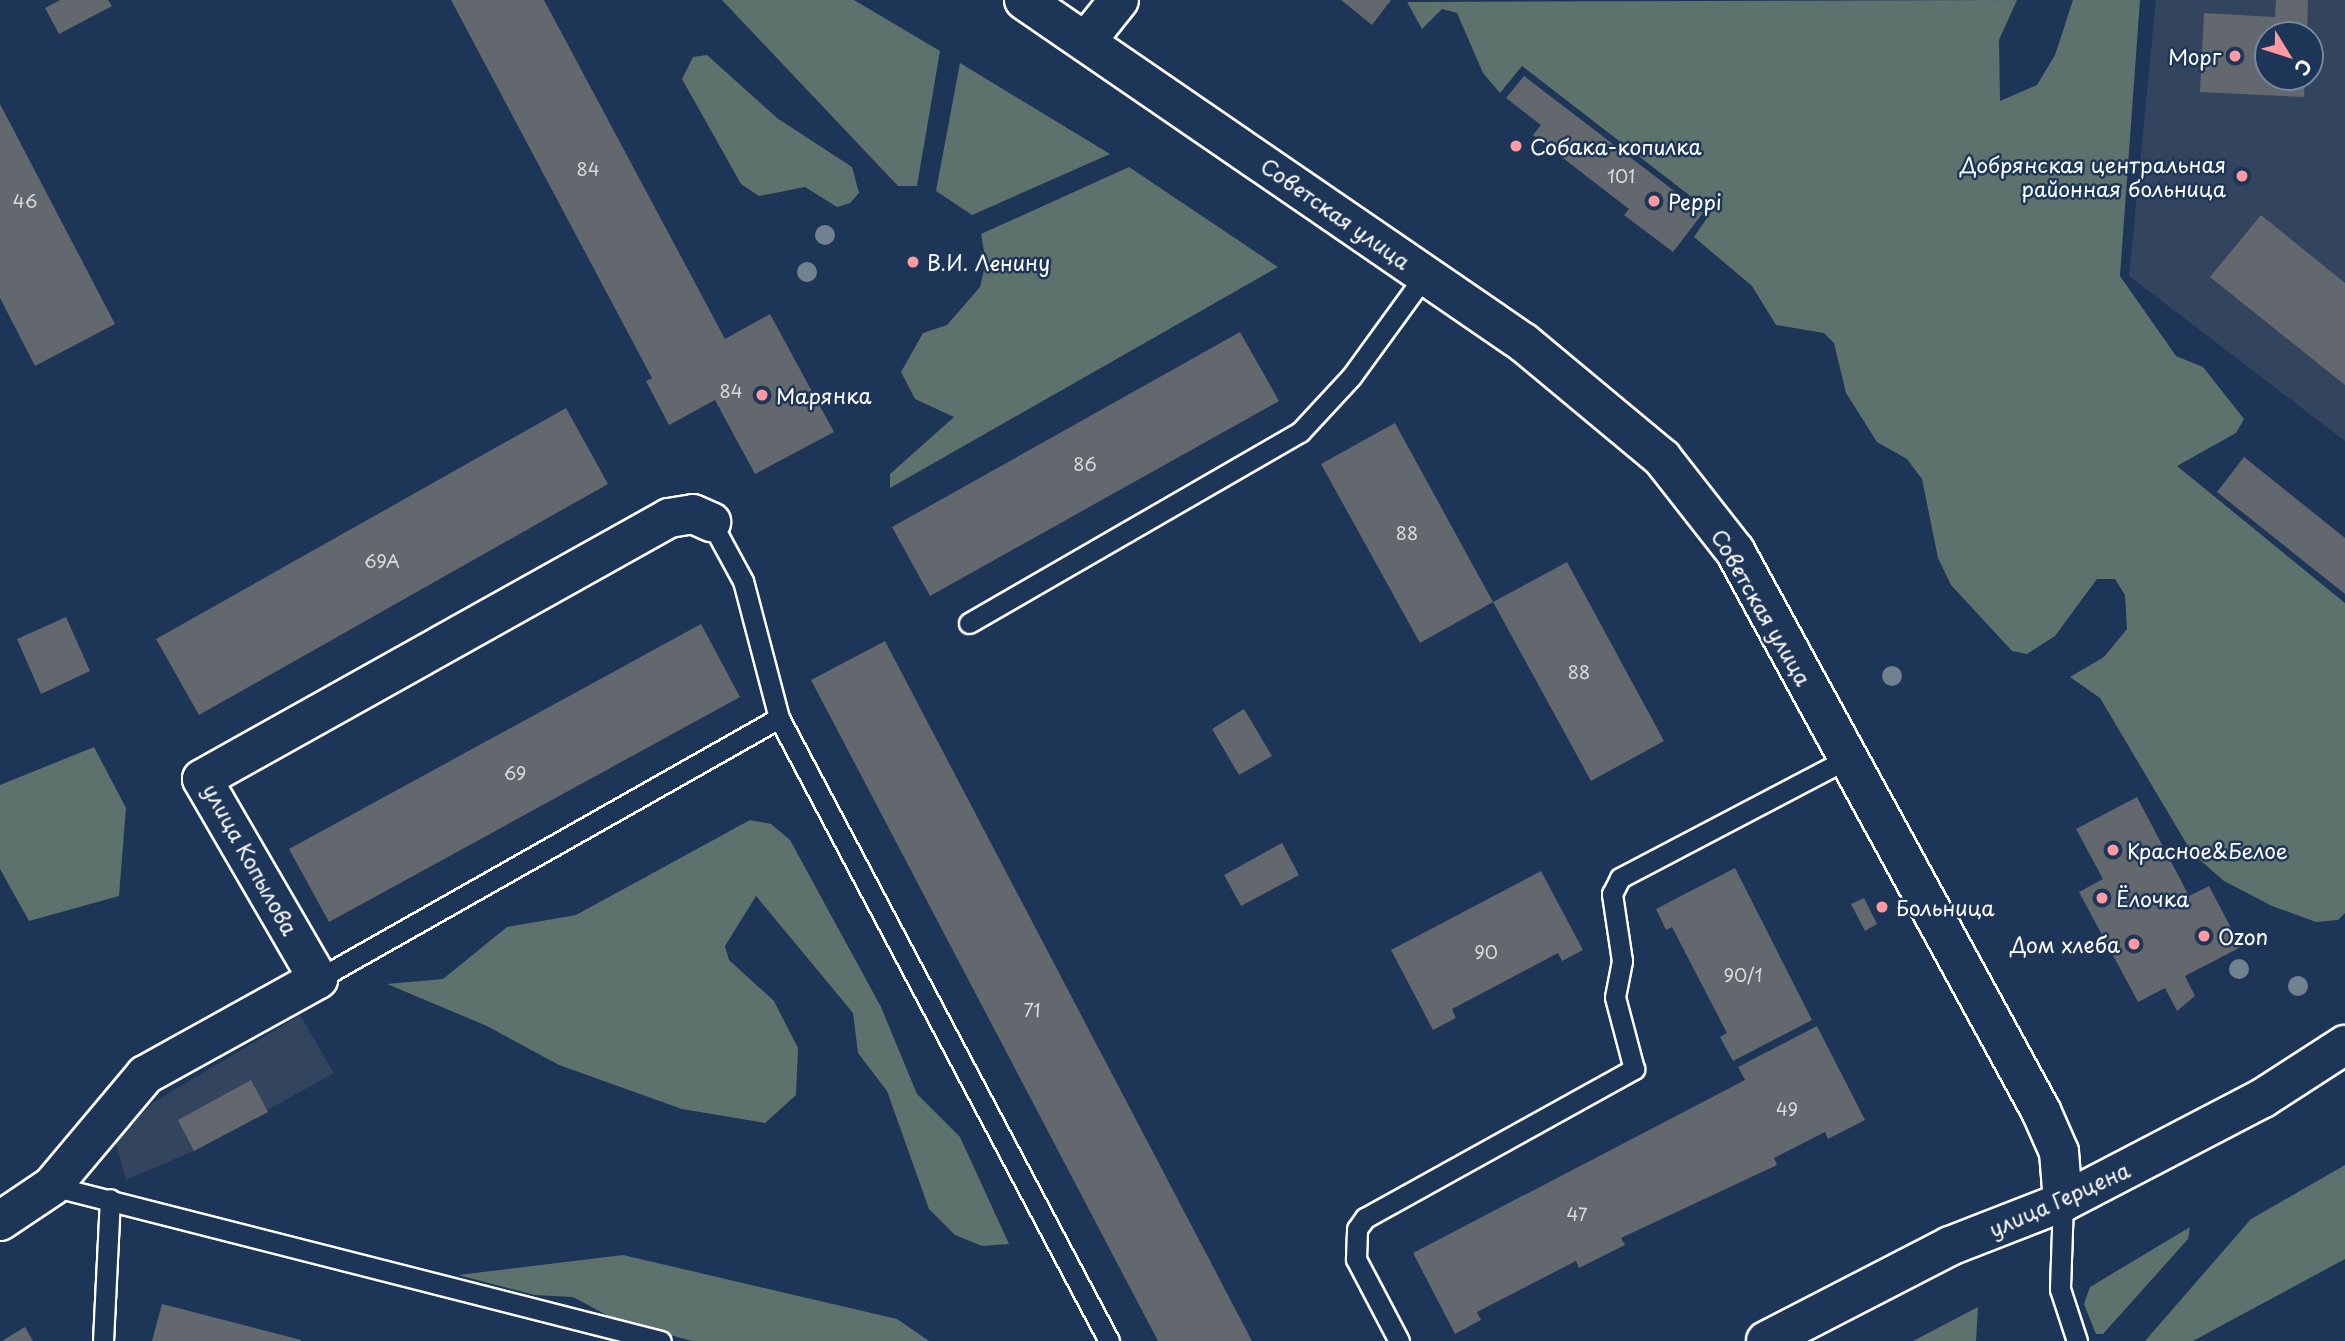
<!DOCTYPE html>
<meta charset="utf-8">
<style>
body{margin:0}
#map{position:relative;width:2345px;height:1341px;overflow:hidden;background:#1d3557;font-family:"Playpen Sans",sans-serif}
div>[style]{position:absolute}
.built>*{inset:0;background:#32445e}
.green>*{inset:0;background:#5d726d}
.building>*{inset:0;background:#62686d}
.roads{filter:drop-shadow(2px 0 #fff) drop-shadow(-2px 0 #fff) drop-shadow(0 2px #fff) drop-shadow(0 -2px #fff)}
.service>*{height:19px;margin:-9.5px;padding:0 9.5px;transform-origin:9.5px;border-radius:9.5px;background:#1d3557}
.minor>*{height:38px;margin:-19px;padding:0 19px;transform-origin:19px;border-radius:19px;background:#1d3557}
.trees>*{width:20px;height:20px;margin:-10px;border-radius:50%;background:#71818f}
.dots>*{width:19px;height:19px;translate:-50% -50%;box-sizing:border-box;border:4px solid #1d3557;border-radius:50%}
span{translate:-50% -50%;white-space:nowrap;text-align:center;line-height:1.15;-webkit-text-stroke:5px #1d3557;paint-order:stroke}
.number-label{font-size:18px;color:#d8d9da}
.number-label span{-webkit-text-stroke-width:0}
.poi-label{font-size:21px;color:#fff}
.right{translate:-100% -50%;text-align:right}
.left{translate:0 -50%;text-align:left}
.street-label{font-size:21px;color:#fff}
.north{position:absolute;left:2254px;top:21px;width:70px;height:70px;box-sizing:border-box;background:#1d3557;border:2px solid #77869a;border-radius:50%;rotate:128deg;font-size:19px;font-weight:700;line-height:28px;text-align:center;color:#fff}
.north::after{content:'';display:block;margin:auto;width:24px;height:32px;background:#ff9aa2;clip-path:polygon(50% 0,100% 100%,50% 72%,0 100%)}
</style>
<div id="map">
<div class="built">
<i style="clip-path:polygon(evenodd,2156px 0,2345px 0,2345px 441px,2129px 276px,2156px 0,2268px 35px,2310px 35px,2310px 77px,2268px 77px,2268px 35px)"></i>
<i style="clip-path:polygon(300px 1015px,334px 1073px,194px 1151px,126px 1180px,115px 1141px,154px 1102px)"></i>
</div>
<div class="green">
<i style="clip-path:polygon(722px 0,854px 0,940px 51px,917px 186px,898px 186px)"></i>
<i style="clip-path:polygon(2017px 0,1999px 40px,2000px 101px,2037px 85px,2055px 55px,2073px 0,2140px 0,2120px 276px,2176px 356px,2203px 367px,2244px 419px,2236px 433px,2177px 466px,2345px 603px,2345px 913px,2338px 920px,2316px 922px,2272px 906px,2224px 881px,2192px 853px,2100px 698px,2070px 677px,2104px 657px,2127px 629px,2125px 595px,2115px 579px,2097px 579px,2055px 636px,2027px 654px,2012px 651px,1951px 585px,1938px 558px,1922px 479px,1907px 459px,1877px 442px,1846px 393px,1834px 343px,1824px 333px,1776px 325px,1752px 286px,1694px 237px,1711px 212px,1522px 66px,1500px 93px,1483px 73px,1457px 13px,1442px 9px,1422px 29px,1407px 2px)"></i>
<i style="clip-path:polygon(707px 55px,777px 118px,852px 167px,859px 193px,850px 203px,837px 207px,805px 187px,759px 196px,741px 184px,682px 79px,693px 57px)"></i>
<i style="clip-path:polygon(960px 63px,1110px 154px,972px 215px,936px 191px)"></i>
<i style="clip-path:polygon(1129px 167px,1278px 267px,890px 488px,890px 474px,954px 417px,915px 399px,901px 372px,923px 333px,947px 325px,980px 287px,986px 262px,981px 234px)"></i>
<i style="clip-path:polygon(94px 747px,126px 808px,119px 896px,29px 921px,0 869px,0 785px)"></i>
<i style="clip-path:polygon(750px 820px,771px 824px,790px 840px,881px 1007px,917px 1094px,960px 1137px,1009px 1244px,982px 1246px,955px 1235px,929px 1209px,887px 1091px,858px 1053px,853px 1013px,756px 896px,725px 946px,729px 960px,774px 1001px,798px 1048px,796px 1095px,765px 1123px,682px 1109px,559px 1065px,487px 1026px,387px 984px,443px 979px,507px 927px,576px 915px)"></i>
<i style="clip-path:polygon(2345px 1165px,2345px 1259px,2193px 1341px,2145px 1341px,2251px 1219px)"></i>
<i style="clip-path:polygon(2190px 1227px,2188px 1239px,2103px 1334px,2096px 1334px,2084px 1304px,2090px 1287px)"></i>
<i style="clip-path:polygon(623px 1255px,897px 1319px,929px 1341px,692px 1341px,616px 1320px,573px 1297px,535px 1295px,458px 1275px)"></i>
<i style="clip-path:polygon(1978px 1307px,1976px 1341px,1913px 1341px)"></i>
</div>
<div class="building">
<i style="clip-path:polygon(60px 0,108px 0,112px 6px,59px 34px,45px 8px)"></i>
<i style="clip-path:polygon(451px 0,544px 0,725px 339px,770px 314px,834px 432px,755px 474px,715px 400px,669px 425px,646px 381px,652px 378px)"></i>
<i style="clip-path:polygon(1341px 0,1391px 0,1372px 25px)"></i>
<i style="clip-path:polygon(2276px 0,2308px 0,2307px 35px,2268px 35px,2268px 77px,2305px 77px,2304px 97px,2200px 92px,2204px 13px,2275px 17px)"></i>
<i style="clip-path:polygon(1524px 76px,1703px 213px,1673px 252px,1624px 215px,1629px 209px,1533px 135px,1541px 125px,1506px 98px)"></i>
<i style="clip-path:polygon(0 104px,115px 324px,35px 366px,0 298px)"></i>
<i style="clip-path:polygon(2261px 215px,2345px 283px,2345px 385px,2210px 277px)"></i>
<i style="clip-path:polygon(1240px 332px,1279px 401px,930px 596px,892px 527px)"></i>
<i style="clip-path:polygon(566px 408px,608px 484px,199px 715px,156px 639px)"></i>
<i style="clip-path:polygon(1395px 423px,1493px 602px,1420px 643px,1321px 464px)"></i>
<i style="clip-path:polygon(2244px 457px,2345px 538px,2345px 594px,2217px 492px)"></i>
<i style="clip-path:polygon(1567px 562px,1664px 741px,1591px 781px,1493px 602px)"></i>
<i style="clip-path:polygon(66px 617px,90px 671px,41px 694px,17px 639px)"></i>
<i style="clip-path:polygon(701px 624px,740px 697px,329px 922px,289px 849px)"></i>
<i style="clip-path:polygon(885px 641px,1252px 1341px,1158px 1341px,811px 680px)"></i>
<i style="clip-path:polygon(1244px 709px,1272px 756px,1239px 775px,1212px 729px)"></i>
<i style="clip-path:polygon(2137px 797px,2189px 896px,2209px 886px,2241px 947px,2185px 976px,2195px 996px,2177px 1011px,2165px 988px,2138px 1002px,2079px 892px,2103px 879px,2076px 829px)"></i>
<i style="clip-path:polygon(1282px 843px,1299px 875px,1241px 906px,1224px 875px)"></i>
<i style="clip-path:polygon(1735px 868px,1812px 1020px,1733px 1061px,1720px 1037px,1727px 1033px,1672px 927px,1666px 930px,1656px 909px)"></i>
<i style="clip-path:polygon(1541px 871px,1583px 950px,1562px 961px,1558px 953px,1452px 1009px,1456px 1018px,1433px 1030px,1391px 950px)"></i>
<i style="clip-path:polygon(1864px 898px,1877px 924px,1865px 931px,1851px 904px)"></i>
<i style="clip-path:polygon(1817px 1026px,1865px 1120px,1828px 1139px,1825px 1132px,1774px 1158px,1777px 1165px,1621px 1238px,1625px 1245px,1579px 1268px,1576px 1261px,1477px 1312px,1481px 1320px,1455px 1334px,1413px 1253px,1745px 1080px,1738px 1067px)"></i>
<i style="clip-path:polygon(251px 1080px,268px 1112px,194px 1151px,178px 1120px)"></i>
<i style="clip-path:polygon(162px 1304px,301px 1340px,301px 1341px,152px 1341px)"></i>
<i style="clip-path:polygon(25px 1327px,33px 1341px,2px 1341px)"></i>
</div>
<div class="roads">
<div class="service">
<i style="left:969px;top:623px;width:382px;rotate:-30deg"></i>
<i style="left:1300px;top:432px;width:75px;rotate:-47.2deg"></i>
<i style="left:1351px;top:377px;width:126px;rotate:-54deg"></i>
<i style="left:779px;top:718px;width:705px;rotate:62.09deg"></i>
<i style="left:318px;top:979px;width:530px;rotate:-29.52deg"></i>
<i style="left:779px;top:718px;width:142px;rotate:-104.7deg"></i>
<i style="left:743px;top:581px;width:67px;rotate:-118.5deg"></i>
<i style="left:52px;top:1186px;width:628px;rotate:14.28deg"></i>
<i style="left:2063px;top:1202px;width:87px;rotate:92deg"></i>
<i style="left:2060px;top:1289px;width:55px;rotate:71.9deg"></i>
<i style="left:103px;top:1341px;width:142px;rotate:-87.2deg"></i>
<i style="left:1399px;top:1341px;width:93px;rotate:-117.7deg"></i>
<i style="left:1356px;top:1259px;width:30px;rotate:-88deg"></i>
<i style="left:1357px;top:1229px;width:14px;rotate:-54deg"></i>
<i style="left:1365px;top:1218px;width:308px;rotate:-29deg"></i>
<i style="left:1634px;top:1069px;width:74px;rotate:-104.8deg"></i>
<i style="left:1615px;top:997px;width:37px;rotate:-79deg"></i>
<i style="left:1622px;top:961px;width:68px;rotate:-98.5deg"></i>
<i style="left:1612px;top:894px;width:18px;rotate:-63deg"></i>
<i style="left:1620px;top:878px;width:256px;rotate:-27.7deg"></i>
</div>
<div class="minor">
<i style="left:1024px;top:0;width:606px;rotate:34.45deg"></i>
<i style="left:1524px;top:343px;width:180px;rotate:39.8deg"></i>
<i style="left:1662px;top:458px;width:118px;rotate:51.9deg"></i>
<i style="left:1735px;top:551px;width:638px;rotate:61.35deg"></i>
<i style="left:2041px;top:1111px;width:45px;rotate:66.3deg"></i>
<i style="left:2059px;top:1152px;width:50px;rotate:85.4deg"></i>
<i style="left:1087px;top:40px;width:51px;rotate:-51.3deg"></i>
<i style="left:0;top:1221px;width:63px;rotate:-33.9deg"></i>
<i style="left:52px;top:1186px;width:145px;rotate:-50deg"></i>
<i style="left:145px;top:1075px;width:198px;rotate:-29deg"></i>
<i style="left:318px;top:979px;width:231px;rotate:-120.1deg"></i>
<i style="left:202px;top:779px;width:535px;rotate:-29.2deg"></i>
<i style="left:669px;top:518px;width:24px;rotate:-9deg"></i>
<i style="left:693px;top:514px;width:20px;rotate:24deg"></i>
<i style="left:1766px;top:1341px;width:207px;rotate:-27.3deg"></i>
<i style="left:1950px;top:1246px;width:121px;rotate:-21.3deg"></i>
<i style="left:2063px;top:1202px;width:225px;rotate:-27.5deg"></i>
<i style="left:2263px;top:1098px;width:98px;rotate:-32.9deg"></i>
</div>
</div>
<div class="trees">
<i style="left:825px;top:235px"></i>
<i style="left:807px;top:272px"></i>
<i style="left:1892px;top:676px"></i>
<i style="left:2239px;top:969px"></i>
<i style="left:2298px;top:986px"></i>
</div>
<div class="dots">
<i style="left:2235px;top:56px;background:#ff9aa2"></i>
<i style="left:1516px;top:146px;background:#ff9aa2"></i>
<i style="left:2242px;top:176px;background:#ff9aa2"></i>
<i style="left:1654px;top:201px;background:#ff9aa2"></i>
<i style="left:913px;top:262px;background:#ff9aa2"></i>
<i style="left:762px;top:395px;background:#ff9aa2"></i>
<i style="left:2113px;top:850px;background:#ff9aa2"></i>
<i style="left:2102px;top:898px;background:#ff9aa2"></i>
<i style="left:1882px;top:907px;background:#ff9aa2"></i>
<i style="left:2204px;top:936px;background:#ff9aa2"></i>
<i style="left:2134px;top:944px;background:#ff9aa2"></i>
</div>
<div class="number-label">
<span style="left:588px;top:169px">84</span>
<span style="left:1621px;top:176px">101</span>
<span style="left:25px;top:201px">46</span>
<span style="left:731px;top:391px">84</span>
<span style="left:1085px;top:464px">86</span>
<span style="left:1407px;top:533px">88</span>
<span style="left:382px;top:561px">69А</span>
<span style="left:1579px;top:672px">88</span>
<span style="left:515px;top:773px">69</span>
<span style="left:1486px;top:952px">90</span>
<span style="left:1743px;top:975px">90/1</span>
<span style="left:1032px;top:1010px">71</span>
<span style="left:1787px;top:1109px">49</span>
<span style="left:1577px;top:1214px">47</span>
</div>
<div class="poi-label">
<span class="right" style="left:2221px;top:56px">Морг</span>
<span class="left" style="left:1530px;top:146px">Собака-копилка</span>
<span class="right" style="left:2226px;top:176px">Добрянская центральная<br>районная больница</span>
<span class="left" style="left:1668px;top:201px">Peppi</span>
<span class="left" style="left:927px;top:262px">В.И. Ленину</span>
<span class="left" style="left:776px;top:395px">Марянка</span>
<span class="left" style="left:2127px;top:850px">Красное&amp;Белое</span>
<span class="left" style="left:2116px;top:898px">Ёлочка</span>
<span class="left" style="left:1896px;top:907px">Больница</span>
<span class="left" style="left:2218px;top:936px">Ozon</span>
<span class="right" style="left:2120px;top:944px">Дом хлеба</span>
</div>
<div class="street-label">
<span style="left:1336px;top:213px;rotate:35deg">Советская улица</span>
<span style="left:1762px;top:607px;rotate:60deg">Советская улица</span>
<span style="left:251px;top:859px;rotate:61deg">улица Копылова</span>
<span style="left:2059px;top:1199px;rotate:-24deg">улица Герцена</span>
</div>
<div class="north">С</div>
</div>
